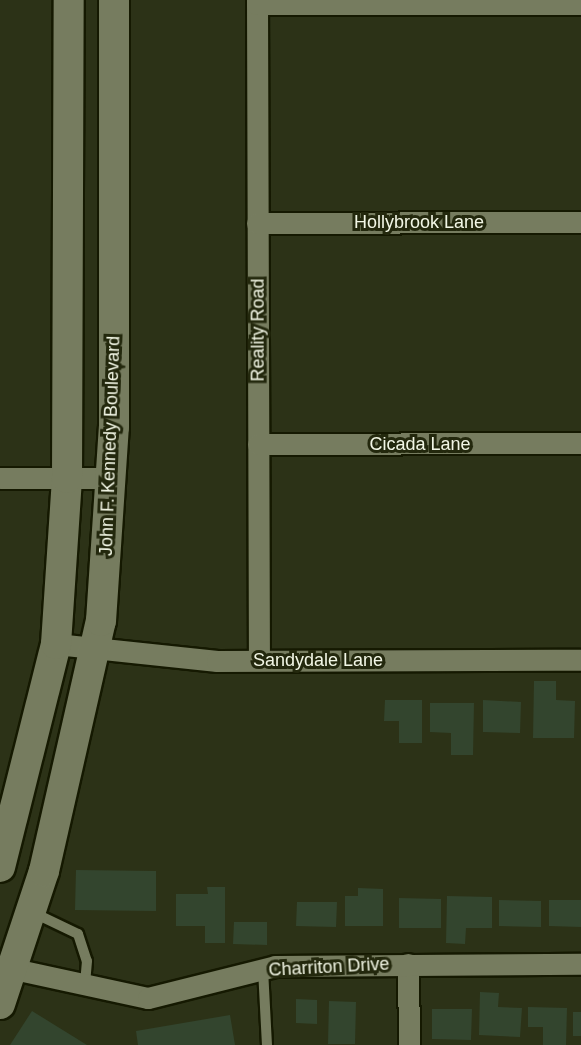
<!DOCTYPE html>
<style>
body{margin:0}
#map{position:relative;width:581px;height:1045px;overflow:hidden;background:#2c3217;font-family:Helvetica,sans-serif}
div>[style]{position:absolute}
.building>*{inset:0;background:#33452e}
.roads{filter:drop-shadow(2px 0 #151901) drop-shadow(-2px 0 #151901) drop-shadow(0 2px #151901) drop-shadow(0 -2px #151901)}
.service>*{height:10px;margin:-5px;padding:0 5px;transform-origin:5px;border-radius:5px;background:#767c5f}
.minor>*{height:21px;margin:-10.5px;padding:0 10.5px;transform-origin:10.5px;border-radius:10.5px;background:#767c5f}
.secondary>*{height:30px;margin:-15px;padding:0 15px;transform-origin:15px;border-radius:15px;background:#767c5f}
span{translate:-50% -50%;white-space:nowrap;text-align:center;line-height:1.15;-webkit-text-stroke:6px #23280d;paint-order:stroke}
.street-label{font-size:18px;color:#f2f6e5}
</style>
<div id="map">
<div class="building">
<i style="clip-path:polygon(534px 681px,556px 681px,556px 700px,575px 701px,574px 738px,533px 738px)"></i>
<i style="clip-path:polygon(385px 700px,422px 700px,422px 743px,399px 743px,399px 721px,384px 721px)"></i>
<i style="clip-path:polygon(483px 700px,521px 702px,520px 733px,483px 732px)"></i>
<i style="clip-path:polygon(430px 703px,474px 703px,473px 755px,451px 755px,451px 733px,430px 732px)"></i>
<i style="clip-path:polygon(76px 870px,156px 871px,156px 911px,75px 910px)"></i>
<i style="clip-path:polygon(207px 887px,225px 887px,225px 943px,205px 943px,205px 926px,176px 926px,176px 894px,208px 894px)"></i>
<i style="clip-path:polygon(358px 888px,383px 889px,383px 926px,345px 926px,345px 896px,358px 896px)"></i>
<i style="clip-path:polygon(447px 896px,492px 897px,492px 928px,466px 928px,465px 944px,446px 943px)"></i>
<i style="clip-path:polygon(399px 898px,441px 899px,441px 928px,399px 928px)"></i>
<i style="clip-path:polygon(499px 900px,541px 901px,541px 927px,499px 926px)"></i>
<i style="clip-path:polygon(549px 900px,581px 900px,581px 927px,549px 926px)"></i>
<i style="clip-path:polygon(297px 902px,337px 902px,336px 927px,296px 926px)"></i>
<i style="clip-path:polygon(234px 922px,267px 922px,267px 945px,233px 944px)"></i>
<i style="clip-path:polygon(480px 992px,499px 993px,498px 1007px,522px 1008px,520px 1037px,479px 1035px)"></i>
<i style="clip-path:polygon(296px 999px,317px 1000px,317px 1024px,296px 1023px)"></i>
<i style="clip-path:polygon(329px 1001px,356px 1002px,355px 1044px,328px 1044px)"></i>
<i style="clip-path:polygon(528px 1007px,567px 1008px,566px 1045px,543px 1045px,543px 1027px,528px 1027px)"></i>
<i style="clip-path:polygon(432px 1009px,472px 1009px,471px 1040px,432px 1039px)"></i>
<i style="clip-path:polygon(32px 1011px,87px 1045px,10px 1045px)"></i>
<i style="clip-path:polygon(573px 1012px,581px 1012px,581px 1036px,573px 1036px)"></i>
<i style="clip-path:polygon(230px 1015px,235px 1045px,138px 1045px,136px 1031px)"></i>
</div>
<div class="roads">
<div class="service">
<i style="left:32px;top:912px;width:51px;rotate:25.6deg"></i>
<i style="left:78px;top:934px;width:28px;rotate:72deg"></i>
<i style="left:87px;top:961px;width:25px;rotate:95deg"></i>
<i style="left:263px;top:969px;width:76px;rotate:87deg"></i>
</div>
<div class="minor">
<i style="left:257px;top:0;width:660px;rotate:89.83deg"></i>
<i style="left:257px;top:4px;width:324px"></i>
<i style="left:257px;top:223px;width:324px;rotate:-0.2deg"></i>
<i style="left:258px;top:444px;width:323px;rotate:-0.2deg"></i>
<i style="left:0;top:478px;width:113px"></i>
<i style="left:56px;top:644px;width:162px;rotate:6deg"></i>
<i style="left:217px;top:661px;width:364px;rotate:-0.2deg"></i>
<i style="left:408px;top:964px;width:81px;rotate:89.3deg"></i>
<i style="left:0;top:966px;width:151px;rotate:12.2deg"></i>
<i style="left:148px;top:998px;width:131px;rotate:-14.1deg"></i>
<i style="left:275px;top:966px;width:306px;rotate:-0.4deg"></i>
</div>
<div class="secondary">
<i style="left:0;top:867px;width:230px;rotate:-75.9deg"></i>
<i style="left:56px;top:644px;width:166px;rotate:-86.2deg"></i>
<i style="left:67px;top:478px;width:478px;rotate:-89.8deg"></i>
<i style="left:0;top:1004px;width:140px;rotate:-71.7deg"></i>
<i style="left:44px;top:871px;width:256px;rotate:-77.2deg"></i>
<i style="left:101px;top:621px;width:194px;rotate:-86.2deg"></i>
<i style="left:114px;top:427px;width:427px;rotate:-90deg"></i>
</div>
</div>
<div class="street-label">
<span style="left:419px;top:222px">Hollybrook Lane</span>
<span style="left:258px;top:330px;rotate:-90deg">Reality Road</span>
<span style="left:420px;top:444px">Cicada Lane</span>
<span style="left:110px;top:446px;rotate:-88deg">John F. Kennedy Boulevard</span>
<span style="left:318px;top:660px">Sandydale Lane</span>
<span style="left:329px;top:967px;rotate:-3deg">Charriton Drive</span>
</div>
</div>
